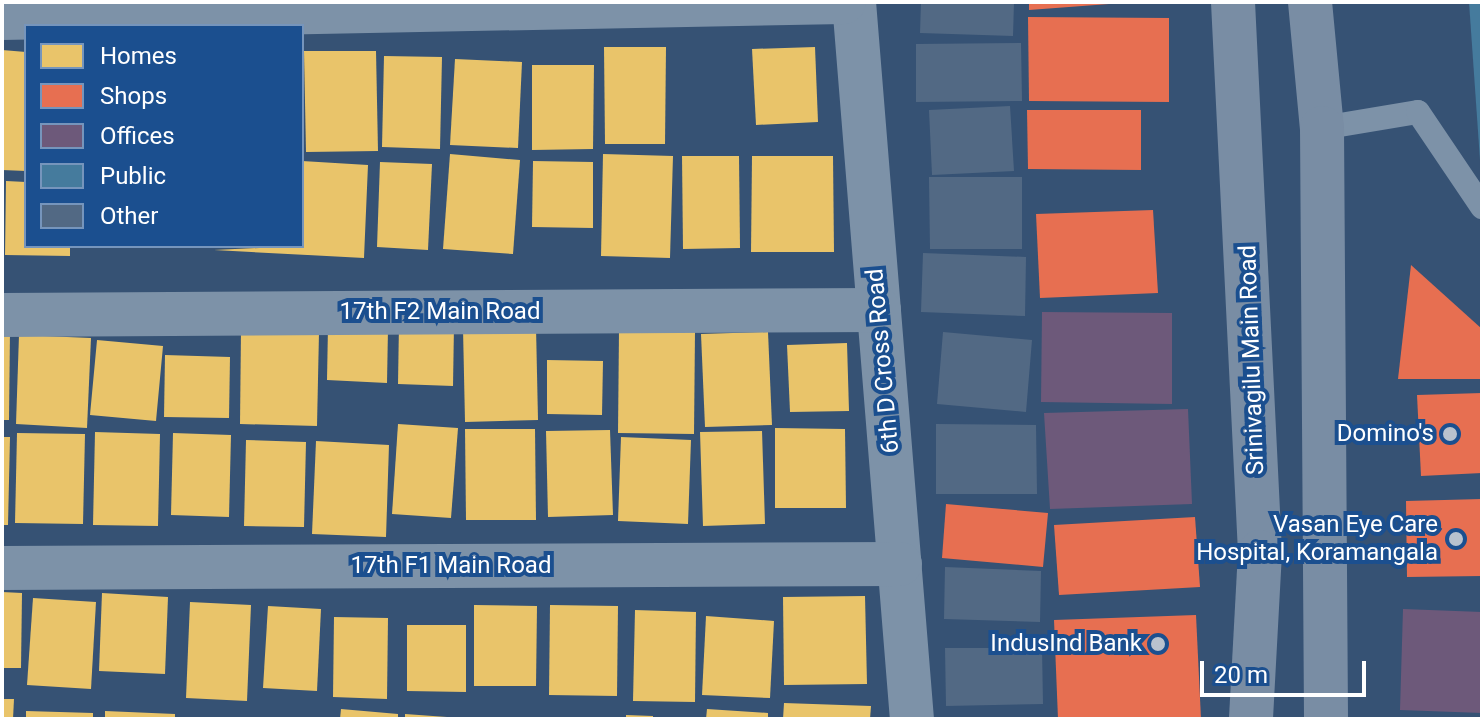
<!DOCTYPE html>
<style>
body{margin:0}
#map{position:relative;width:1484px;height:721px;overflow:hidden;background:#365274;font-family:Roboto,sans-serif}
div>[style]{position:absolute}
.homes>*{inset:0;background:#e9c46a}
.shops>*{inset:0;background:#e76f51}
.offices>*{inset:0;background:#6d597a}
.public>*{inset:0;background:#457b9d}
.building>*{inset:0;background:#526984}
.service>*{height:24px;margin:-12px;padding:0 12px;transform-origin:12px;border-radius:12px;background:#7d92a8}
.minor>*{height:44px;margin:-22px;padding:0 22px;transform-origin:22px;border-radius:22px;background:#7d92a8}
.secondary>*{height:44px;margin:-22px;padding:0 22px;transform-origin:22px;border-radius:22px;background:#798da4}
.dots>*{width:22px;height:22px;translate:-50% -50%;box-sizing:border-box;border:4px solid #1b4f8f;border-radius:50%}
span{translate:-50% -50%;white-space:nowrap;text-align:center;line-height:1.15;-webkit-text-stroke:8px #1b4f8f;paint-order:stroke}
.street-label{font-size:24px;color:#fff}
.poi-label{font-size:24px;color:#fff}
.right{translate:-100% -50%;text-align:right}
.frame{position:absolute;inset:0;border:4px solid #fff;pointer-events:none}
.legend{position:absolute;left:24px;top:24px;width:280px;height:224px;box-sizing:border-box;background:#1b4f8f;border:2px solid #7695bc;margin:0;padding:10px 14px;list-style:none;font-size:24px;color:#fff}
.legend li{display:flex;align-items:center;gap:16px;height:40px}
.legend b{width:40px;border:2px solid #7695bc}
.scale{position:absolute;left:1200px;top:661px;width:166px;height:36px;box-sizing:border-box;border:4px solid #fff;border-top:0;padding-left:10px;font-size:24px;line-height:28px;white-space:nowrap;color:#fff;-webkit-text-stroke:6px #1b4f8f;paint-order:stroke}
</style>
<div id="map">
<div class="homes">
<i style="clip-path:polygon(604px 47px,666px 47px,665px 144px,605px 144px)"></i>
<i style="clip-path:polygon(815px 47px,818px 122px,756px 125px,752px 49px)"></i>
<i style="clip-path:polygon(2px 50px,26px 52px,26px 171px,2px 170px)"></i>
<i style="clip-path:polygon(304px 51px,376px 51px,378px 151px,306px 152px)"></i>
<i style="clip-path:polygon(384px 56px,442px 57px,440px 149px,382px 147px)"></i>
<i style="clip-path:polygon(455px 59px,522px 62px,518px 148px,450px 145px)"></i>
<i style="clip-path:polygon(532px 65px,594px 65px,593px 149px,532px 150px)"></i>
<i style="clip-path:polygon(450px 154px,520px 160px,513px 254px,443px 249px)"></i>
<i style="clip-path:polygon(603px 154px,673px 156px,670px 258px,601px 256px)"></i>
<i style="clip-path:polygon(682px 156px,739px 156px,740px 248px,683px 249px)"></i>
<i style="clip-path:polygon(752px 156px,833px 156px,834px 252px,751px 252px)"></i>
<i style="clip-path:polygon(302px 161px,368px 165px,364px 258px,214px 250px,302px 246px)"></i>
<i style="clip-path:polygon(533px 161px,593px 162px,593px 228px,532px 227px)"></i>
<i style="clip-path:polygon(380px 162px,432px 164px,428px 250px,377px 247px)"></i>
<i style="clip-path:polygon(6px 181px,26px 182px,26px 246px,70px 246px,70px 256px,5px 255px)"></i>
<i style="clip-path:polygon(399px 323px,454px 325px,453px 386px,398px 384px)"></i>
<i style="clip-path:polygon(328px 326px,388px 328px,387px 383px,327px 380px)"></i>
<i style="clip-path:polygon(536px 327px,538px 420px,465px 422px,463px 328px)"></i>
<i style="clip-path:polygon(2px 329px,10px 330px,9px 420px,2px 420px)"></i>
<i style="clip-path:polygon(241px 330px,319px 332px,317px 426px,240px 424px)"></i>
<i style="clip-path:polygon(619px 330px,695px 331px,694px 434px,618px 433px)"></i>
<i style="clip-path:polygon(768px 332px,772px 425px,705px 427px,701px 334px)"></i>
<i style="clip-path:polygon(19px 335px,91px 338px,87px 428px,16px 424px)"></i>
<i style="clip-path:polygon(97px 340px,163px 346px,156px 421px,90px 415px)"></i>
<i style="clip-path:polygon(847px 343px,849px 411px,790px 412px,787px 345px)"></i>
<i style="clip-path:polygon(165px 355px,230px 357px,229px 418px,164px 417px)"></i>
<i style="clip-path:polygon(547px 360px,603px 361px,602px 415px,547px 414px)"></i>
<i style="clip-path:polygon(398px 424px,458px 428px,451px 518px,392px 514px)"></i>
<i style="clip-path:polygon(775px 428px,845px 429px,846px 508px,775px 508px)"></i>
<i style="clip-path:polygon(465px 429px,535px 429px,536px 520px,466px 520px)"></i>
<i style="clip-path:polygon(610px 430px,613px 515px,548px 517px,546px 431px)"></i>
<i style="clip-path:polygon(762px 431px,765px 524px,703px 526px,700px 432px)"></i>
<i style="clip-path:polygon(95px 432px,160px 434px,158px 526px,93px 525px)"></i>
<i style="clip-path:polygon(17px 433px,85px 434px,83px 524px,15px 523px)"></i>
<i style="clip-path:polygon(173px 433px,231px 435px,229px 517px,171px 515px)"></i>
<i style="clip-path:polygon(2px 437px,10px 437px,8px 525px,2px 525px)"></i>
<i style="clip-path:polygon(621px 437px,691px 440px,688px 524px,618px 521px)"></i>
<i style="clip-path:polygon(246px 440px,306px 442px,304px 527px,244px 526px)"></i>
<i style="clip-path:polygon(316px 441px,389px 445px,386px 537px,312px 534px)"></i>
<i style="clip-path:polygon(2px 592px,22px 593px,21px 668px,2px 668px)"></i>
<i style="clip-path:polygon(102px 593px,168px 597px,165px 674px,99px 671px)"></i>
<i style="clip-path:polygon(865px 596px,867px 684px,784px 685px,783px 597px)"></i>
<i style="clip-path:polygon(33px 598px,96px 602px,91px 689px,27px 685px)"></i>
<i style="clip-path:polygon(190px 602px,251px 605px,247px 701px,186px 698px)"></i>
<i style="clip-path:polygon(474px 605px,537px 606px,536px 686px,474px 686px)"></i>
<i style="clip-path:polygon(550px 605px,618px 606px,617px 696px,549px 695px)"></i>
<i style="clip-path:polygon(268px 606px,321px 609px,317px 691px,263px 688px)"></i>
<i style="clip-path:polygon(635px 610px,696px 612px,695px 702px,633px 701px)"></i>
<i style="clip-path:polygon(706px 616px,774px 621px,770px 698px,702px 695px)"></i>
<i style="clip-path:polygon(334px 617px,388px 618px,387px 699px,333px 697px)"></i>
<i style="clip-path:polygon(407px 625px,466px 625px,466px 692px,407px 691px)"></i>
<i style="clip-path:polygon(2px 699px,14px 699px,13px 719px,2px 719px)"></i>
<i style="clip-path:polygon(784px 703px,871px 706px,870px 719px,783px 719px)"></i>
<i style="clip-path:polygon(341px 709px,398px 714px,398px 719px,340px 719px)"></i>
<i style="clip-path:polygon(707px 709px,768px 713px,768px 719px,706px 719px)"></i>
<i style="clip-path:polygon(26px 711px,93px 713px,93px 719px,26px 719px)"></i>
<i style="clip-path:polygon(105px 711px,175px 714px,175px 719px,105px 719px)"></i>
<i style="clip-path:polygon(405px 714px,447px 717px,447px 719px,405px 719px)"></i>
<i style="clip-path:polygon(626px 715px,653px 716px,653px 719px,626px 719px)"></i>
</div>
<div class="shops">
<i style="clip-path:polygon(1029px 2px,1109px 2px,1109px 4px,1029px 10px)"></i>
<i style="clip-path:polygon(1028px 17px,1169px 18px,1169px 102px,1029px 101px)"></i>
<i style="clip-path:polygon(1027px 110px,1141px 110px,1141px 170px,1028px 169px)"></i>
<i style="clip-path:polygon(1153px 210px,1158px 293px,1040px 298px,1036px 214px)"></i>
<i style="clip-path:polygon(1411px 265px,1482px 329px,1482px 379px,1398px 379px)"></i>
<i style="clip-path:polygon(1482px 393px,1482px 473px,1421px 476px,1417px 395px)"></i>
<i style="clip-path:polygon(1482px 499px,1482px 576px,1407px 577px,1406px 501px)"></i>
<i style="clip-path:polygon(946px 504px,1048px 513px,1043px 567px,942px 558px)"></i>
<i style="clip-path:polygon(1195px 517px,1200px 587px,1059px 595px,1054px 525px)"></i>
<i style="clip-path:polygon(1196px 615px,1201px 719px,1058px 719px,1054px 620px)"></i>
</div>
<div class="offices">
<i style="clip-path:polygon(1042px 312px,1172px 313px,1172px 404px,1041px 402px)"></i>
<i style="clip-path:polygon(1188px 409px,1192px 504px,1050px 509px,1044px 413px)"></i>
<i style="clip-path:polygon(1403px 609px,1482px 612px,1482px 713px,1400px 710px)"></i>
</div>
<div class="public">
<i style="clip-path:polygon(1469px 2px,1482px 2px,1482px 160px,1480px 160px)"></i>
</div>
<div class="building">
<i style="clip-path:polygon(921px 2px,1014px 2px,1013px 36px,920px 33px)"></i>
<i style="clip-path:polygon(1021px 43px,1022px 101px,916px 102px,916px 44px)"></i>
<i style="clip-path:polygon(1010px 106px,1014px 171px,932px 175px,929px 110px)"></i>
<i style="clip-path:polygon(929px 177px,1022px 177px,1022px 249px,930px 249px)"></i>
<i style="clip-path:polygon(923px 253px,1026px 257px,1025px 316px,921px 312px)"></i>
<i style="clip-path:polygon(943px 332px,1032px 340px,1026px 412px,937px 404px)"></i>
<i style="clip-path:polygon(936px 424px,1036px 425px,1037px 494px,936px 494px)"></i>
<i style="clip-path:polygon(945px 567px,1041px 571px,1040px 622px,944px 619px)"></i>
<i style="clip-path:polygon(945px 648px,1042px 648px,1043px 704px,946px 706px)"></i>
</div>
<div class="service">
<i style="left:1322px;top:128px;width:97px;rotate:-9.5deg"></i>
<i style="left:1418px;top:112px;width:115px;rotate:56deg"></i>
</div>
<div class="minor">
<i style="left:854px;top:2px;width:719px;rotate:85.38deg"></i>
<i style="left:2px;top:18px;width:842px;rotate:-1.09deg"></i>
<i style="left:2px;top:315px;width:877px;rotate:-0.33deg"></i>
<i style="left:2px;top:568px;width:898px;rotate:-0.26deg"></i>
</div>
<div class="secondary">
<i style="left:1233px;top:2px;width:551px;rotate:87.19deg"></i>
<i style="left:1260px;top:552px;width:167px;rotate:93.1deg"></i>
<i style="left:1310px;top:2px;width:127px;rotate:84.6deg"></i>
<i style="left:1322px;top:128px;width:591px;rotate:89.61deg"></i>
</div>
<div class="dots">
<i style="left:1450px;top:434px;background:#b9c2ce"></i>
<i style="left:1456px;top:539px;background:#b9c2ce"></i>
<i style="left:1158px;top:644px;background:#b9c2ce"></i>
</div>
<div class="street-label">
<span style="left:440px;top:312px">17th F2 Main Road</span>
<span style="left:1252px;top:360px;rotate:-92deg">Srinivagilu Main Road</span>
<span style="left:883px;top:361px;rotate:-95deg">6th D Cross Road</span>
<span style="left:451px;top:566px">17th F1 Main Road</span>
</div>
<div class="poi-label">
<span class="right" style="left:1434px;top:434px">Domino's</span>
<span class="right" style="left:1438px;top:539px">Vasan Eye Care<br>Hospital, Koramangala</span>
<span class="right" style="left:1142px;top:644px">IndusInd Bank</span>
</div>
<div class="frame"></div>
<ul class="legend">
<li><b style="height:22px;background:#e9c46a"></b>Homes</li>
<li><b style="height:22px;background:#e76f51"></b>Shops</li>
<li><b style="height:22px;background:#6d597a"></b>Offices</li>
<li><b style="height:22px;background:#457b9d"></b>Public</li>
<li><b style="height:22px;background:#526984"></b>Other</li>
</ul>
<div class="scale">20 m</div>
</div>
